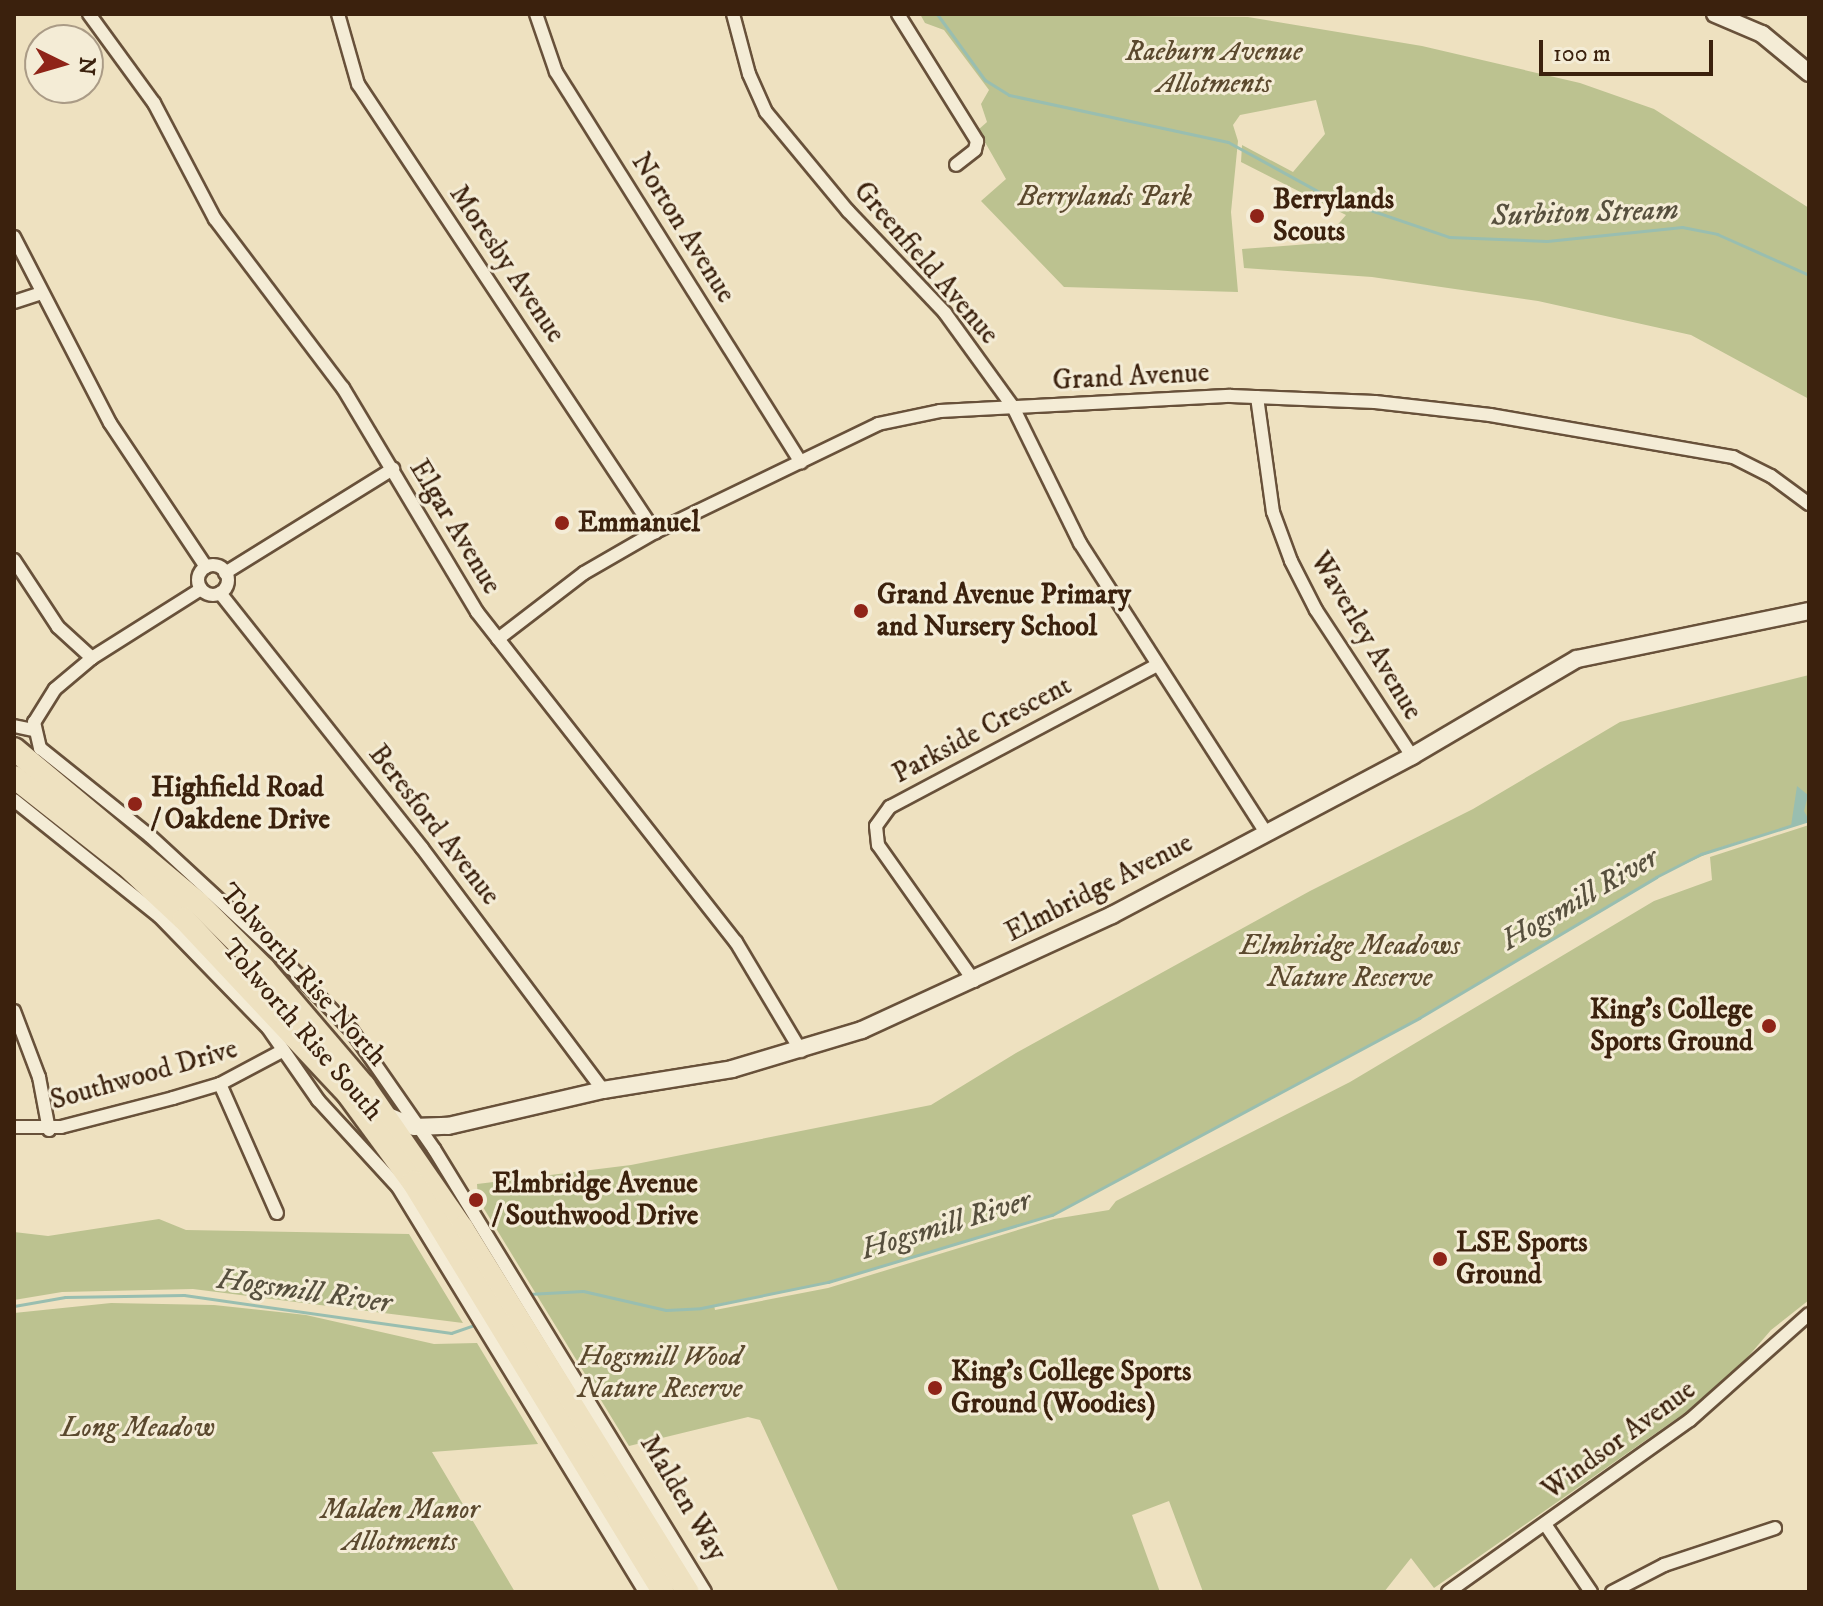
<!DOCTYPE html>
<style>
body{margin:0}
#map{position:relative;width:1823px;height:1606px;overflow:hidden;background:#eee1c0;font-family:"IM FELL DW Pica",serif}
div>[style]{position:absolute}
.green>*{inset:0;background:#bcc290}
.water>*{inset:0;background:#99beb0}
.stream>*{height:3px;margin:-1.5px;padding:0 1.5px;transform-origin:1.5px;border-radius:1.5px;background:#99beb0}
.roads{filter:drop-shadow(2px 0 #68513a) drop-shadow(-2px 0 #68513a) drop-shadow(0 2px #68513a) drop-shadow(0 -2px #68513a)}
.minor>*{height:12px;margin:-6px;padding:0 6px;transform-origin:6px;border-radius:6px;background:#f4ecd6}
.minor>.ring{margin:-6px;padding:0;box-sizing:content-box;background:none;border:12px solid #f4ecd6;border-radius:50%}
.tertiary>*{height:16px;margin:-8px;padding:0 8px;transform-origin:8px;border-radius:8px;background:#f4ecd6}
.trunk>*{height:22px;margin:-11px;padding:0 11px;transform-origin:11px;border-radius:11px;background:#eee1c0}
.dots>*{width:22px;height:22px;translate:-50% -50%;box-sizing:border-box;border:4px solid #f4ecd6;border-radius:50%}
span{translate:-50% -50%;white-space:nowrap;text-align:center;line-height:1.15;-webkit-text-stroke:6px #f4ecd6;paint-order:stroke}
.park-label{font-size:28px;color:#5b492e;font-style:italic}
.poi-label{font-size:28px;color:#3b210d;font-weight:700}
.left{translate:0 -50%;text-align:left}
.right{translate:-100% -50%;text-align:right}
.street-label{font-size:28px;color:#3b210d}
.water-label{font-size:30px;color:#57503e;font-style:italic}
.frame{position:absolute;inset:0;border:16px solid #3b210d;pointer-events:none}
.north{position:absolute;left:24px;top:24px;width:80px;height:80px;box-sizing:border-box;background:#f4ecd6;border:2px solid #aa9b86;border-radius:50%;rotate:95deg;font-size:22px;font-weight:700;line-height:32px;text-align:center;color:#3b210d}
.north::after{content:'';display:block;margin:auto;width:28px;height:36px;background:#8f2418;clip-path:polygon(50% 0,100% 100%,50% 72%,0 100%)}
.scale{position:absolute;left:1539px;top:40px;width:174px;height:36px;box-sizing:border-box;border:4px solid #3b210d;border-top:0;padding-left:10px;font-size:24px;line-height:28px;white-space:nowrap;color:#3b210d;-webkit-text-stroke:6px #f4ecd6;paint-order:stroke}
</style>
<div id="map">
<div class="green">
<i style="clip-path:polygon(920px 14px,1248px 17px,1422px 46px,1580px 83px,1654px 109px,1809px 208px,1809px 399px,1691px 335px,1538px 301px,1372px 277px,1244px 268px,1242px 249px,1322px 243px,1346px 215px,1241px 162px,1242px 145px,1293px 172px,1325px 134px,1316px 100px,1240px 115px,1233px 125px,1238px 141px,1231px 212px,1238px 292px,1064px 287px,981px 201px,1006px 179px,978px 130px,987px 122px,981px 104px,989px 90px,944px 30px,925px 23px)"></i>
<i style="clip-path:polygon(1809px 675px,1809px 820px,1722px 847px,1656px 877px,1419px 1018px,1052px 1215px,828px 1282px,714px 1305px,715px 1310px,828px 1288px,1054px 1219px,1109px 1210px,1116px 1201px,1350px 1082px,1654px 901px,1712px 880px,1710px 857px,1809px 825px,1809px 1300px,1771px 1330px,1722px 1387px,1434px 1588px,1411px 1558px,1384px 1592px,1203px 1592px,1169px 1501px,1132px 1515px,1160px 1592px,839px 1592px,760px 1420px,748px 1417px,629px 1446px,478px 1199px,477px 1184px,631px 1165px,931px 1105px,1016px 1053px,1310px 891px,1473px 809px,1620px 722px)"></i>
<i style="clip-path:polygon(159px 1219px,186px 1230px,409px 1234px,463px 1323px,193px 1289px,62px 1292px,14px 1300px,14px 1232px,48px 1236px)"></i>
<i style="clip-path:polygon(111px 1303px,214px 1305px,306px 1315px,434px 1344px,477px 1343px,538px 1444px,432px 1452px,515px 1592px,14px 1592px,14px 1313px)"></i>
</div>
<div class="water">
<i style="clip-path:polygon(1797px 786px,1808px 795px,1804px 811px,1809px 820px,1791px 826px)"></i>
</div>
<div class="stream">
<i style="left:937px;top:14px;width:82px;rotate:54deg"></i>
<i style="left:985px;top:80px;width:28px;rotate:32deg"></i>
<i style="left:1009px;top:95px;width:224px;rotate:12.1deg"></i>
<i style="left:1228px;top:142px;width:108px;rotate:28.7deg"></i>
<i style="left:1323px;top:194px;width:133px;rotate:18.8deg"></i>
<i style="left:1449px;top:237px;width:98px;rotate:2.3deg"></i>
<i style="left:1547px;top:241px;width:136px;rotate:-5.9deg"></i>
<i style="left:1682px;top:227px;width:36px;rotate:11deg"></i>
<i style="left:1717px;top:234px;width:101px;rotate:24deg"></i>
<i style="left:528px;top:1294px;width:55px;rotate:-3.1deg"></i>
<i style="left:583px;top:1291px;width:85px;rotate:12.9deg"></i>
<i style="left:666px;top:1310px;width:35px;rotate:-3deg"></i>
<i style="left:701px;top:1308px;width:130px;rotate:-11.6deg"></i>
<i style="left:828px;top:1282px;width:234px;rotate:-16.7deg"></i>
<i style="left:1052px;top:1215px;width:417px;rotate:-28.2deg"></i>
<i style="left:1419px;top:1018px;width:276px;rotate:-30.7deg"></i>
<i style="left:1656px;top:877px;width:51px;rotate:-27.1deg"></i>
<i style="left:1701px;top:854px;width:113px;rotate:-17.5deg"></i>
<i style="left:14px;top:1306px;width:52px;rotate:-10deg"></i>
<i style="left:65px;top:1297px;width:119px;rotate:-1deg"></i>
<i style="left:184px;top:1295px;width:270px;rotate:8.1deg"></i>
<i style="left:451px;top:1333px;width:28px;rotate:-19deg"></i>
</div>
<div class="roads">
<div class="minor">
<i style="left:89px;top:14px;width:110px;rotate:53.9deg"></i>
<i style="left:154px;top:103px;width:131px;rotate:62.3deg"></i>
<i style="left:215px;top:219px;width:212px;rotate:52.9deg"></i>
<i style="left:343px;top:388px;width:261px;rotate:59.1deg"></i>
<i style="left:477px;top:612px;width:420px;rotate:51.9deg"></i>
<i style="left:736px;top:942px;width:127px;rotate:59.2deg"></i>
<i style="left:338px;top:14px;width:73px;rotate:74.1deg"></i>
<i style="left:358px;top:84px;width:538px;rotate:56.46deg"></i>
<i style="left:536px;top:14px;width:61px;rotate:71deg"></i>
<i style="left:556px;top:72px;width:461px;rotate:57.9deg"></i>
<i style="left:733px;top:14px;width:62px;rotate:75.1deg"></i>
<i style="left:749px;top:74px;width:42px;rotate:65.9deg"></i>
<i style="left:766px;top:112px;width:129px;rotate:50.4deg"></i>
<i style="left:848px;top:211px;width:141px;rotate:46.4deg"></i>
<i style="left:945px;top:313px;width:116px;rotate:54.1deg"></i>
<i style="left:1013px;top:407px;width:152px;rotate:63.8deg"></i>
<i style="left:1080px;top:543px;width:341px;rotate:57.3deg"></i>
<i style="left:898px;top:14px;width:150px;rotate:58.1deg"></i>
<i style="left:977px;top:141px;width:9px;rotate:103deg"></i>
<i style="left:975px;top:150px;width:24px;rotate:142deg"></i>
<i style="left:14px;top:237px;width:209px;rotate:62.7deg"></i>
<i style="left:110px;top:423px;width:173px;rotate:56.3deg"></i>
<i style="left:14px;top:302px;width:29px;rotate:-18deg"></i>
<i style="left:1257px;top:397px;width:116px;rotate:82.1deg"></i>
<i style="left:1273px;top:512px;width:52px;rotate:69.8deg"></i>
<i style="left:1291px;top:561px;width:55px;rotate:63deg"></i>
<i style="left:1316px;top:610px;width:175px;rotate:56.7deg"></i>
<i style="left:14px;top:560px;width:80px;rotate:56.7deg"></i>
<i style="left:58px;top:627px;width:46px;rotate:42.4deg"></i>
<i class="ring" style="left:198px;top:565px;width:18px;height:18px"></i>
<i style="left:225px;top:573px;width:198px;rotate:-31.8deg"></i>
<i style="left:201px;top:589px;width:129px;rotate:147.7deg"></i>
<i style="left:92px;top:658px;width:48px;rotate:140deg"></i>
<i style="left:55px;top:689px;width:39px;rotate:122deg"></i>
<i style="left:34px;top:722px;width:27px;rotate:77deg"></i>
<i style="left:40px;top:748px;width:141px;rotate:38.7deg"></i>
<i style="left:150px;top:836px;width:174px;rotate:42.7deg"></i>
<i style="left:278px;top:954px;width:107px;rotate:46.1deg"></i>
<i style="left:352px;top:1031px;width:144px;rotate:55.2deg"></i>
<i style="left:434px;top:1149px;width:519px;rotate:58.54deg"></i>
<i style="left:220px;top:593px;width:325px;rotate:51.6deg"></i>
<i style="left:422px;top:848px;width:302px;rotate:53.2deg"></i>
<i style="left:498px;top:639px;width:108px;rotate:-37.5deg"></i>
<i style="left:584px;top:573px;width:82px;rotate:-30deg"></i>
<i style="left:655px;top:532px;width:248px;rotate:-25.8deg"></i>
<i style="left:878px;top:424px;width:63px;rotate:-11.8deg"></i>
<i style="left:940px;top:411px;width:291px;rotate:-3deg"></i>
<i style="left:1231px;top:396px;width:144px;rotate:2.4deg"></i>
<i style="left:1375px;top:402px;width:116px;rotate:6.4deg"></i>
<i style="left:1490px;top:415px;width:247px;rotate:9.8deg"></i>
<i style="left:1733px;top:457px;width:42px;rotate:26.6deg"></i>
<i style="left:1771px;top:476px;width:47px;rotate:36.4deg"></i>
<i style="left:14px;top:726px;width:19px;rotate:12deg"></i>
<i style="left:14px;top:800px;width:186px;rotate:38.7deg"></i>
<i style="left:159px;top:916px;width:156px;rotate:45.8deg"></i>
<i style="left:268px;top:1028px;width:88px;rotate:55.2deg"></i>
<i style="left:318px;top:1100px;width:118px;rotate:47.4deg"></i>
<i style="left:398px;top:1187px;width:474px;rotate:58.6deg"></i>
<i style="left:974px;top:981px;width:166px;rotate:-125.2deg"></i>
<i style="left:878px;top:845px;width:19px;rotate:-96deg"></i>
<i style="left:876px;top:826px;width:24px;rotate:-54deg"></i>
<i style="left:890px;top:807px;width:300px;rotate:-28deg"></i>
<i style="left:14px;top:1011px;width:71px;rotate:69.3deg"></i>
<i style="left:39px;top:1077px;width:54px;rotate:79.3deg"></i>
<i style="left:220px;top:1084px;width:141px;rotate:66.2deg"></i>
<i style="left:14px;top:1127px;width:47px"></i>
<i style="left:61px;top:1127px;width:116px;rotate:-14.5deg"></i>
<i style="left:173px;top:1098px;width:49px;rotate:-16.6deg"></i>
<i style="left:220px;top:1084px;width:70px;rotate:-28deg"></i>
<i style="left:1545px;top:1524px;width:82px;rotate:55.9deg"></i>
<i style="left:1448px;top:1592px;width:297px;rotate:-35.4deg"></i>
<i style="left:1690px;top:1420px;width:159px;rotate:-41.7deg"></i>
<i style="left:1612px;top:1592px;width:59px;rotate:-27.4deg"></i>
<i style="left:1664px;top:1565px;width:117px;rotate:-18.4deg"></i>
</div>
<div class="tertiary">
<i style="left:1715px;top:14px;width:51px;rotate:23.1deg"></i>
<i style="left:1762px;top:34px;width:61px;rotate:39.7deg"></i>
<i style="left:386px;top:1115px;width:30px;rotate:23deg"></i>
<i style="left:414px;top:1127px;width:34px;rotate:-2deg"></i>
<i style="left:448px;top:1126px;width:159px;rotate:-13.1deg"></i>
<i style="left:603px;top:1090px;width:131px;rotate:-9.2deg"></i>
<i style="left:732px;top:1069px;width:136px;rotate:-16.7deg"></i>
<i style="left:862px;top:1030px;width:275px;rotate:-24.7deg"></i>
<i style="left:1112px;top:915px;width:340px;rotate:-27.9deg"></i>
<i style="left:1412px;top:756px;width:191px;rotate:-30.5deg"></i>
<i style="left:1577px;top:659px;width:237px;rotate:-11.7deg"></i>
</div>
<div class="trunk">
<i style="left:14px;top:749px;width:240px;rotate:39.9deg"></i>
<i style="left:198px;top:903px;width:93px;rotate:45deg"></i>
<i style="left:264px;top:969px;width:154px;rotate:49.5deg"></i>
<i style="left:364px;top:1086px;width:173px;rotate:55.4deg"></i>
<i style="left:462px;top:1228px;width:428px;rotate:58.2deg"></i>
<i style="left:14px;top:777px;width:142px;rotate:38.2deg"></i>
<i style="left:126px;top:865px;width:79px;rotate:43deg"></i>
<i style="left:184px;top:919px;width:241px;rotate:46.8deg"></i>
<i style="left:349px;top:1095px;width:108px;rotate:53.7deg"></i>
<i style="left:413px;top:1182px;width:480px;rotate:58.6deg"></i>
</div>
</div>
<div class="dots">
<i style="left:1257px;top:216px;background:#8f2418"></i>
<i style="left:562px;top:523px;background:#8f2418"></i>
<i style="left:861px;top:611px;background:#8f2418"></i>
<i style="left:135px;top:804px;background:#8f2418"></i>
<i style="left:1769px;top:1026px;background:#8f2418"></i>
<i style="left:476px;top:1200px;background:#8f2418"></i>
<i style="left:1440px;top:1259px;background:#8f2418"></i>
<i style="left:935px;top:1388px;background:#8f2418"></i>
</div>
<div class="park-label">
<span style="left:1214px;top:68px">Raeburn Avenue<br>Allotments</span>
<span style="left:1105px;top:197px">Berrylands Park</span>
<span style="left:1350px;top:962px">Elmbridge Meadows<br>Nature Reserve</span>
<span style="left:660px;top:1373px">Hogsmill Wood<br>Nature Reserve</span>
<span style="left:138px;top:1428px">Long Meadow</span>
<span style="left:400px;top:1526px">Malden Manor<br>Allotments</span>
</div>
<div class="poi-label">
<span class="left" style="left:1273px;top:216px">Berrylands<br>Scouts</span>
<span class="left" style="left:578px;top:523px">Emmanuel</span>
<span class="left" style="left:877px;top:611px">Grand Avenue Primary<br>and Nursery School</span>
<span class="left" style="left:151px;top:804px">Highfield Road<br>/ Oakdene Drive</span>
<span class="right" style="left:1753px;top:1026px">King's College<br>Sports Ground</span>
<span class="left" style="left:492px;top:1200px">Elmbridge Avenue<br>/ Southwood Drive</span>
<span class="left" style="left:1456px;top:1259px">LSE Sports<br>Ground</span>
<span class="left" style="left:951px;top:1388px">King's College Sports<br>Ground (Woodies)</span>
</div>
<div class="street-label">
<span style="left:683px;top:228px;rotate:58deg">Norton Avenue</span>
<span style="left:926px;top:263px;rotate:49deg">Greenfield Avenue</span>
<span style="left:507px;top:264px;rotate:56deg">Moresby Avenue</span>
<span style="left:1131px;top:377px;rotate:-3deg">Grand Avenue</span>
<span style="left:455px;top:527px;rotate:59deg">Elgar Avenue</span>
<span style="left:1366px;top:636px;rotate:59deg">Waverley Avenue</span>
<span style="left:982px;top:730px;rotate:-28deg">Parkside Crescent</span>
<span style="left:434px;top:825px;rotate:52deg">Beresford Avenue</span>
<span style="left:1099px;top:888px;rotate:-27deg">Elmbridge Avenue</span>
<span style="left:303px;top:975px;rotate:48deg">Tolworth Rise North</span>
<span style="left:302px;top:1030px;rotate:49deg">Tolworth Rise South</span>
<span style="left:144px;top:1075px;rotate:-16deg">Southwood Drive</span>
<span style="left:1619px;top:1440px;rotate:-36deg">Windsor Avenue</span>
<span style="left:683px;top:1498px;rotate:59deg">Malden Way</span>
</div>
<div class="water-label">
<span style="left:1585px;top:214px;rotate:-2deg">Surbiton Stream</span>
<span style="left:1580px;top:900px;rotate:-30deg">Hogsmill River</span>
<span style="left:946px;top:1226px;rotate:-17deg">Hogsmill River</span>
<span style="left:304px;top:1292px;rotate:8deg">Hogsmill River</span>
</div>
<div class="frame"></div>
<div class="north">N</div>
<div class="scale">100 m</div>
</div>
